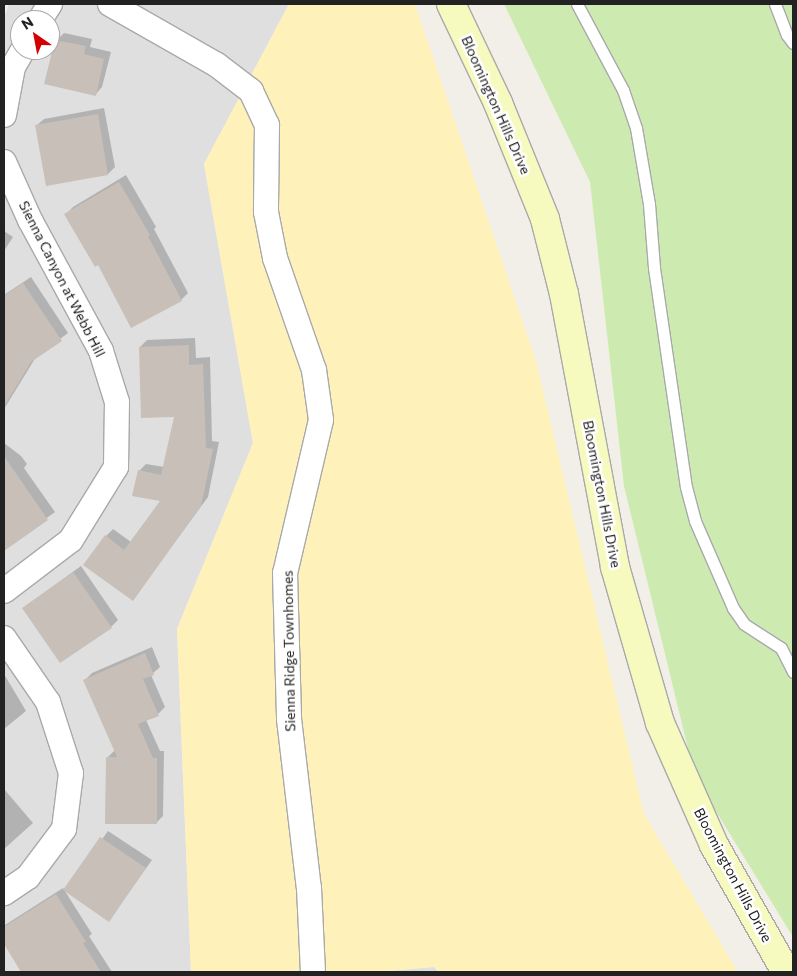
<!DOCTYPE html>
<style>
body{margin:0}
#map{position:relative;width:797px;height:976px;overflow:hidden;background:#f2efe9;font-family:Commissioner,sans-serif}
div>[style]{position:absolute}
.residential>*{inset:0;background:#e0dfdf}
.grass>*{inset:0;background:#cdebb0}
.sand>*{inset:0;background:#fff1ba}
.shadow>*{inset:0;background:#0003}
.building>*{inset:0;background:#c7bfb8}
.roads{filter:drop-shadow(1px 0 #a9a9a9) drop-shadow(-1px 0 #a9a9a9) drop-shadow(0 1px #a9a9a9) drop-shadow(0 -1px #a9a9a9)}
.lane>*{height:11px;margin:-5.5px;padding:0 5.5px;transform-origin:5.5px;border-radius:5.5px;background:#fff}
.street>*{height:24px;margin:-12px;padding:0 12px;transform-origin:12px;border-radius:12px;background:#fff}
.secondary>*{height:28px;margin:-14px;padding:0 14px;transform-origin:14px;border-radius:14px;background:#f7fabf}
span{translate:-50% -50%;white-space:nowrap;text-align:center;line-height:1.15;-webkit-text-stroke:5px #fff;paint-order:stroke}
.street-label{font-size:14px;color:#222}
.frame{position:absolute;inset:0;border:5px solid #222;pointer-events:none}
.north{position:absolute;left:10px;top:10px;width:50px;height:50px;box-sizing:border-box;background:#fff;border:1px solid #a7a7a7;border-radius:50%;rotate:327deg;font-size:14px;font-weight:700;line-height:20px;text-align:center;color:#222}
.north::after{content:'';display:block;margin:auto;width:18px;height:22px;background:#d40000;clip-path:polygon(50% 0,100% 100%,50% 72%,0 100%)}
</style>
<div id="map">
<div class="residential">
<i style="clip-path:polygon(evenodd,9px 4px,289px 4px,204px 164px,253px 443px,177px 629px,191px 972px,4px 972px,4px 18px,9px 4px,20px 20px,50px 20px,50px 50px,20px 50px,20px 20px)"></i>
<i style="clip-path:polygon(434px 967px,439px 972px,377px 972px)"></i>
</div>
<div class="grass">
<i style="clip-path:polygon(504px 4px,793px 4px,793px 937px,695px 777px,624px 486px,590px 182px)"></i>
</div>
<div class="sand">
<i style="clip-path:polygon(289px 4px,415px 4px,536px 361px,644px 814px,738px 972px,439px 972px,434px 967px,377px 972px,191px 972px,177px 629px,253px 443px,204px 164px)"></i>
</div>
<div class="shadow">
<i style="clip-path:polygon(64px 33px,92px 39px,90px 47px,111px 52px,102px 87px,95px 95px,57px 40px)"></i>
<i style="clip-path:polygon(104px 108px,115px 167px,108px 174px,36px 126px,44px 119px)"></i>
<i style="clip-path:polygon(126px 175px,156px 227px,154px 229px,188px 293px,181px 300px,131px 326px,98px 263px,66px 214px,73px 207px)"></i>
<i style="clip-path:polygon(4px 231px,13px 237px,4px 251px)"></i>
<i style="clip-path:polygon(31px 277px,68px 333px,36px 357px,4px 409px,4px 360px,15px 367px,4px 349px,4px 295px)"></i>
<i style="clip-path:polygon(195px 338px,196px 358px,210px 357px,212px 441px,219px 442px,208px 497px,133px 599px,106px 536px,113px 529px,131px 542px,162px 501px,139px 471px,146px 464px,164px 467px,176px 416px,140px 347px,147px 340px)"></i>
<i style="clip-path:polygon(4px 443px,21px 456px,27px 464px,24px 468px,55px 512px,4px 549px)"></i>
<i style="clip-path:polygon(81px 566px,118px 620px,111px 627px,23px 608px)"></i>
<i style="clip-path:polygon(152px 647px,160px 667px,151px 675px,165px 707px,158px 714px,146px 720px,160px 751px,164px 751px,163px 816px,156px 823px,107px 758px,115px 750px,85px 680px,92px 673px)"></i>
<i style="clip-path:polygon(4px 674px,26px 711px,4px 729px)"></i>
<i style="clip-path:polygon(4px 789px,33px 823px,4px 849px)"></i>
<i style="clip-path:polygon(108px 831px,152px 860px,109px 920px,65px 890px)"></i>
<i style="clip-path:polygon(63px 888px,92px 934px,89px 936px,112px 972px,44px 972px,41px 968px,34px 972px,23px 972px,4px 942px,5px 925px)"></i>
</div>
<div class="building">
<i style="clip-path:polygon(55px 40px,86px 46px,84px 54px,104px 59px,96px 96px,44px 84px)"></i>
<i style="clip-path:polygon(98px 114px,108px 175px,46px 186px,35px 125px)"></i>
<i style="clip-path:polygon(119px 182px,150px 235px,148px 236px,182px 301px,131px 328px,98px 265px,95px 267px,64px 214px)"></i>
<i style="clip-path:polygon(23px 283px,62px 341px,31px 362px,4px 407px,4px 296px)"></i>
<i style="clip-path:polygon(189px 345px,189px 365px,203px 364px,206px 448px,213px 449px,201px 506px,133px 601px,83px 565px,105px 535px,124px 550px,160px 501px,132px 496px,138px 470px,161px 475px,174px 417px,141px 418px,139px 347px)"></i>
<i style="clip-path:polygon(4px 456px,48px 520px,4px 551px)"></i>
<i style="clip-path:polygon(73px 572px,112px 628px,60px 663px,22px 608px)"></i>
<i style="clip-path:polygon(145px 653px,154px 675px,143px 679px,159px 716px,138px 724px,153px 758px,157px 758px,157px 824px,105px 824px,106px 757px,117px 757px,83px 680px)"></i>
<i style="clip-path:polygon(100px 837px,146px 868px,109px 922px,63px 890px)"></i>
<i style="clip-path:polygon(56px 894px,86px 942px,83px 943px,101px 972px,21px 972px,4px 944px,4px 927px)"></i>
</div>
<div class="roads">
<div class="lane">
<i style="left:577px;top:4px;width:98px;rotate:61.9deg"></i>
<i style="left:623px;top:90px;width:40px;rotate:71.1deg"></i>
<i style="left:636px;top:128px;width:77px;rotate:80.3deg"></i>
<i style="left:649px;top:204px;width:64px;rotate:85.5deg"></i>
<i style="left:654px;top:268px;width:221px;rotate:81.7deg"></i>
<i style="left:686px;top:487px;width:35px;rotate:75deg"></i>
<i style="left:695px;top:521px;width:95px;rotate:66.4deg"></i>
<i style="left:733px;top:608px;width:19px;rotate:55deg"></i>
<i style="left:744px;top:624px;width:44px;rotate:33deg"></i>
<i style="left:781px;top:648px;width:27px;rotate:63deg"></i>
<i style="left:775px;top:4px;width:33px;rotate:69deg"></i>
<i style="left:787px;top:35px;width:10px;rotate:53deg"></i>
</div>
<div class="street">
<i style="left:110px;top:4px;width:123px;rotate:29.7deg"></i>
<i style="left:217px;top:65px;width:43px;rotate:37.4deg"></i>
<i style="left:251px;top:91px;width:38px;rotate:65deg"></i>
<i style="left:267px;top:125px;width:87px;rotate:90.7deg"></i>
<i style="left:266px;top:212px;width:47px;rotate:78.9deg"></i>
<i style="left:275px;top:258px;width:119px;rotate:70.8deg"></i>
<i style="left:314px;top:370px;width:50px;rotate:82deg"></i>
<i style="left:321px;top:420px;width:157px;rotate:103.2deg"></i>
<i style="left:285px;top:573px;width:146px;rotate:88.4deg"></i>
<i style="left:289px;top:719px;width:170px;rotate:83.3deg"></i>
<i style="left:309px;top:888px;width:84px;rotate:87.3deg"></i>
<i style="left:40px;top:20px;width:19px;rotate:-58deg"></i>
<i style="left:4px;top:115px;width:49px;rotate:-79.4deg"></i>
<i style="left:13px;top:67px;width:20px;rotate:-60deg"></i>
<i style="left:4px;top:162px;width:64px;rotate:65.9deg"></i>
<i style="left:30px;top:220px;width:149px;rotate:61.5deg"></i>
<i style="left:101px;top:351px;width:53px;rotate:72.6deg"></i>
<i style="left:117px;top:402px;width:65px;rotate:90.9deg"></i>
<i style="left:116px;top:467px;width:86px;rotate:121.7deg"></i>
<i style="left:71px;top:540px;width:84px;rotate:142.7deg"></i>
<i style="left:4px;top:638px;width:78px;rotate:55.5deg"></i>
<i style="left:48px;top:702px;width:75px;rotate:72.1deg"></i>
<i style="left:71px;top:773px;width:56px;rotate:97.1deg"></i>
<i style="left:64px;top:829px;width:60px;rotate:126.9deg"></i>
<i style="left:28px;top:877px;width:29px;rotate:146deg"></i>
</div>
<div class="secondary">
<i style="left:451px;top:4px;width:110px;rotate:64.6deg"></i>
<i style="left:498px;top:103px;width:125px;rotate:67.9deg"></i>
<i style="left:545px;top:219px;width:77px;rotate:75.8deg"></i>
<i style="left:564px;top:294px;width:278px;rotate:79.4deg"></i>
<i style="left:615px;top:567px;width:162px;rotate:73.9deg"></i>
<i style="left:660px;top:723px;width:133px;rotate:66.1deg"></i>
<i style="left:714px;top:845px;width:146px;rotate:60.4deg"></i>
</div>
</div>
<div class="street-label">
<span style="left:496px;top:105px;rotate:66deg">Bloomington Hills Drive</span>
<span style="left:62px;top:279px;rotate:63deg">Sienna Canyon at Webb Hill</span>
<span style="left:602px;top:494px;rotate:79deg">Bloomington Hills Drive</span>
<span style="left:289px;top:651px;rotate:-91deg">Sienna Ridge Townhomes</span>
<span style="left:733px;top:875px;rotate:62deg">Bloomington Hills Drive</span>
</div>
<div class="frame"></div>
<div class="north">N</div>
</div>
